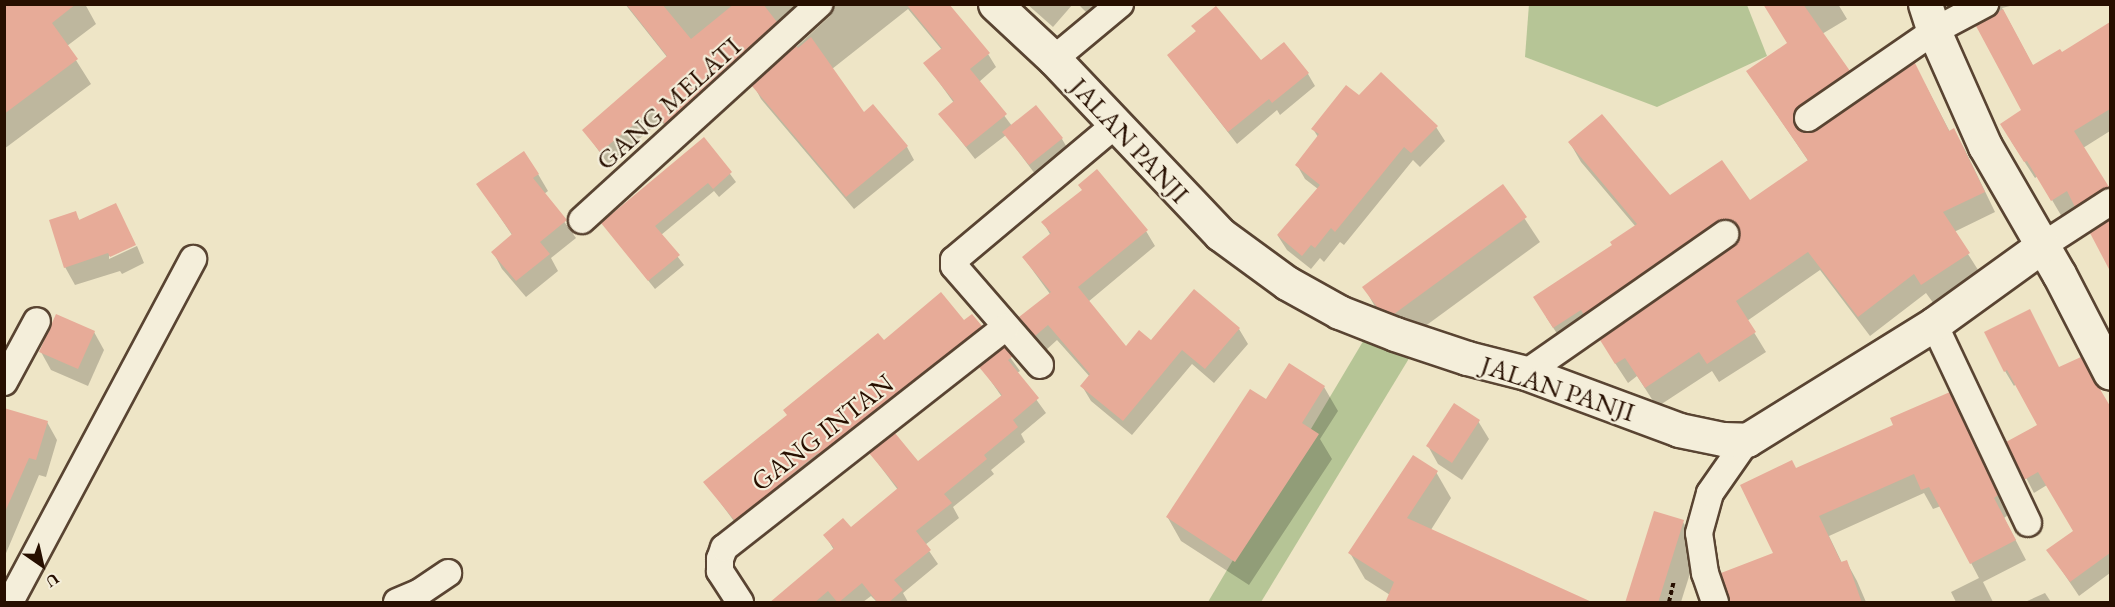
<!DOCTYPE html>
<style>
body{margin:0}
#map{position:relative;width:2115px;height:607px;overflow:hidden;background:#eee5c6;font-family:"EB Garamond",serif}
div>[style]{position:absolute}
.green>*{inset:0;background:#b6c596}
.shadow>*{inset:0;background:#0003}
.building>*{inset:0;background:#e7ab98}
.path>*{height:4px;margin-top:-2px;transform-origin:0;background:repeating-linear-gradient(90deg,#270f00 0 4.5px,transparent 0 7.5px)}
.roads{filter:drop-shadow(2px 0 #594432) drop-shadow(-2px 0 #594432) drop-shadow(0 2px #594432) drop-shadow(0 -2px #594432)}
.street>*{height:26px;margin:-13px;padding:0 13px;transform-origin:13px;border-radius:13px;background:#f4eeda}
.secondary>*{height:33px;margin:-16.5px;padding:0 16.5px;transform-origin:16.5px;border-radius:16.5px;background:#f4eeda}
span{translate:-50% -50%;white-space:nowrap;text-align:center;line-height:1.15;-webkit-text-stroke:4.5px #f4eeda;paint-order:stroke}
.street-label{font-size:27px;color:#270f00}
.frame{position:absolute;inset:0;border:6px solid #270f00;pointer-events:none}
.north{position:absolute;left:12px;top:535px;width:60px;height:60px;-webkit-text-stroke:4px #f4eeda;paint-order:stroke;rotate:146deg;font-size:16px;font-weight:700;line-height:24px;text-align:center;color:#270f00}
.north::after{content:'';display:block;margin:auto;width:21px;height:27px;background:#270f00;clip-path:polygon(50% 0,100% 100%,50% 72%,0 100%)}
</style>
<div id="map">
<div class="green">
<i style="clip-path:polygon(1529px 4px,1747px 5px,1767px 56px,1657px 107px,1525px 57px)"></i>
<i style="clip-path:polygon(1368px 333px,1419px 342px,1261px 602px,1208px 602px)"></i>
</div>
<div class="shadow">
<i style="clip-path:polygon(4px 4px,85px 4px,96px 24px,67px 46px,91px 84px,4px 149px)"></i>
<i style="clip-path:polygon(625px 4px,819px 4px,674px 136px,661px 121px,608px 164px,584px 130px,667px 57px)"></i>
<i style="clip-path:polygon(832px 4px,946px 4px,988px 54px,996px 67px,979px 82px,1012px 126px,1062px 139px,1072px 156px,1041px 182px,1006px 135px,975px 159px,940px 114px,954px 103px,925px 63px,942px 50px,908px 9px,832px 69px,863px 114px,907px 147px,914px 160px,854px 209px,761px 99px,754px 86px,830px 16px)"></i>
<i style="clip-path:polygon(1027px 4px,1073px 4px,1053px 27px)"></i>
<i style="clip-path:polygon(1078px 4px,1131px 4px,1099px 25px)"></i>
<i style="clip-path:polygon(1765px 4px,1838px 4px,1847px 19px,1822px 34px,1860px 91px,1810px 126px,1806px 133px,1925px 84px,1950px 132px,1954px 130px,1965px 150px,1995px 212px,1954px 232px,1980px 273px,1934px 304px,1926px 293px,1870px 336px,1820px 270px,1747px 321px,1766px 352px,1719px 382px,1712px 371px,1657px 407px,1637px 376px,1628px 383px,1613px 360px,1741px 240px,1728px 241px,1566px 347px,1546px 317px,1614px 246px,1636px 227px,1581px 162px,1570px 143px,1670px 197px,1750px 203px,1809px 162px,1748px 72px,1789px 44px)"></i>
<i style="clip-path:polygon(1977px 4px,2018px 4px,2002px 8px,2033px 66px,2061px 54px,2110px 23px,2110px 131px,2083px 148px,2110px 193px,2086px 223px,2077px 207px,2062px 217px,2038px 176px,2035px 178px,2011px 141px,2023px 111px,1999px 13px,2000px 8px)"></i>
<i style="clip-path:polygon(1193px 27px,1261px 62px,1308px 74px,1315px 86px,1280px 115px,1277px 110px,1237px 144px,1169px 56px,1197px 32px)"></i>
<i style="clip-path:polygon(1359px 97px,1436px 127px,1445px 141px,1420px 167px,1413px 160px,1344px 245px,1340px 242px,1324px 262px,1320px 258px,1311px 269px,1287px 250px,1278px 236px,1318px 189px,1305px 179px,1297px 165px,1318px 137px,1313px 129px)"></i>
<i style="clip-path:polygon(704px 139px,736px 182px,719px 197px,714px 191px,661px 235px,684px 265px,655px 289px,603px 224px)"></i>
<i style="clip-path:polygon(538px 174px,548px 191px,544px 194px,576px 238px,551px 258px,558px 271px,526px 297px,502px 269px,493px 252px,512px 235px,478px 184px)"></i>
<i style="clip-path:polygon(1503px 186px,1540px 242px,1409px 338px,1378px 312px,1364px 287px)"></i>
<i style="clip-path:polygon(115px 205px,135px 244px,109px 256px,109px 259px,137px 246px,144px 263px,122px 274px,120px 271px,75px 285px,65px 267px,75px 213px,80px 221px)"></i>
<i style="clip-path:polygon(2110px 220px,2110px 268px,2092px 234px)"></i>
<i style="clip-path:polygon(1043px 222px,1146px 231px,1155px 246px,1088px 302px,1126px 349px,1151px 342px,1239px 329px,1248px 344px,1214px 383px,1192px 364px,1132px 435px,1091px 401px,1082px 386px,1090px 377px,1057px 340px,1045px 351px,1021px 318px,1050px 294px,1023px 257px,1051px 236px)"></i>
<i style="clip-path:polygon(972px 316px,990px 343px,745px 536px,705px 482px,883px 342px,964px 322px)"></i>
<i style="clip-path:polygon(94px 332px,104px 350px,88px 386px,51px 370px,41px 352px)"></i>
<i style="clip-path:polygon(1986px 333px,2059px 369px,2080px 359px,2110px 410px,2110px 573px,2079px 596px,2048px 550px,2075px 531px,2047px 485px,2034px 493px,2008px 443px,2039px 425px,2016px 384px,2014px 386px,2005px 371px)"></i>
<i style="clip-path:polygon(1004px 349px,1020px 371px,1017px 373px,1046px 413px,1021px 434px,1025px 442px,991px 470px,994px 474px,953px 507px,959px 518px,925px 545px,938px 564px,903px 593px,908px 602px,877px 602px,871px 596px,863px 602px,780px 602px,834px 550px,825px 535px,850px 529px,898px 490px,871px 454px,918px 463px,1002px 397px,981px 367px)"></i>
<i style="clip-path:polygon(1290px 365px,1324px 387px,1338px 411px,1320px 439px,1332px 459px,1249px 585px,1181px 541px,1168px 518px,1267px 401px)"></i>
<i style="clip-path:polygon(1949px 394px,2008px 515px,2004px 518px,2026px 560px,1983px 582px,1993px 602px,1956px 602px,1951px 592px,1979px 578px,1941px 506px,1933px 509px,1924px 493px,1829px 536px,1842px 563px,1846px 561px,1857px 581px,1866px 602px,1730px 602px,1775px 554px,1796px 470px,1895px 426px)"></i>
<i style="clip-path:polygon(1478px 421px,1489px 439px,1462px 480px,1438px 464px,1428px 446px)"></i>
<i style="clip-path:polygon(47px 422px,57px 440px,46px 477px,39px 475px,4px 558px,4px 424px)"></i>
<i style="clip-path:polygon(1436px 472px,1451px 498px,1390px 595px,1365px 579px,1350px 553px)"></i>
<i style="clip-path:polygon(1683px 522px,1698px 548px,1681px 602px,1627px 602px)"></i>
<i style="clip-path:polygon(2045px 593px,2051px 602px,2025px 602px)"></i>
</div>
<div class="building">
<i style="clip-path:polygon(4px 4px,76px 4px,52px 23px,78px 59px,4px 114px)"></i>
<i style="clip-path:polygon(626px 4px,662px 4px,691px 39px,734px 4px,763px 4px,777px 22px,665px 124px,653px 109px,600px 152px,582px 130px,667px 56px)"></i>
<i style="clip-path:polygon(906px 4px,949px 4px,990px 53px,970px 69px,1007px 114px,966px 147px,938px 114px,954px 101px,923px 63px,942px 48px)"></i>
<i style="clip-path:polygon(1763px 4px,1803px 4px,1850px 71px,1795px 111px,1793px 120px,1802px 132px,1817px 130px,1915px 63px,1949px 131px,1954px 128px,1985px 192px,1943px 212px,1970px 253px,1921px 285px,1914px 274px,1858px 317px,1808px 252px,1736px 301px,1756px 332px,1707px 364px,1699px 352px,1645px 388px,1625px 358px,1615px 364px,1600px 340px,1734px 246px,1739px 240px,1740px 232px,1731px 220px,1716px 222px,1584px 315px,1581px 310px,1553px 328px,1533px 297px,1612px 245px,1610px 242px,1637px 224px,1568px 142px,1602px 114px,1670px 195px,1722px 160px,1750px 200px,1808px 160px,1746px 71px,1787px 43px)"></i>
<i style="clip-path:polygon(1216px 6px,1261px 60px,1284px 42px,1309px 73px,1272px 103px,1269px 99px,1228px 132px,1167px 55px,1196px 31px,1191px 26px)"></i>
<i style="clip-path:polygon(2003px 9px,2033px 65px,2060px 49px,2062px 52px,2110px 22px,2110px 109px,2074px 131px,2109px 187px,2075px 207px,2067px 191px,2051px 201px,2027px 161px,2024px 162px,2000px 124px,2021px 110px,1976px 26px)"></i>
<i style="clip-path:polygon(811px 37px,864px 112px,873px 104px,908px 146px,846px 197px,752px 86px,796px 46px,798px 48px)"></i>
<i style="clip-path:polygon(1381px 72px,1438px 126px,1411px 153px,1404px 147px,1335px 232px,1331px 228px,1315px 248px,1311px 245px,1302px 256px,1277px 235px,1320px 185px,1295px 165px,1319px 134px,1311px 129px,1346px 85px,1359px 95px)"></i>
<i style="clip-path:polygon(1036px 105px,1063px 138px,1029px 165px,1002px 132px)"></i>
<i style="clip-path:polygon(704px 137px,732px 172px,713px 189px,708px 183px,655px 226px,680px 255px,648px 281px,601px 223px)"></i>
<i style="clip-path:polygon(524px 151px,539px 174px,533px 178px,567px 220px,540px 242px,550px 254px,516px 281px,491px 252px,512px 234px,476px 184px)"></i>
<i style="clip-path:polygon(1097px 169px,1148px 230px,1078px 287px,1126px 346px,1139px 330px,1151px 340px,1194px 289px,1240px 328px,1205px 369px,1182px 350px,1123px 421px,1080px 386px,1090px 374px,1048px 325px,1035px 336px,1019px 317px,1051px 292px,1022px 257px,1051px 233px,1041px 222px,1082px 190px,1078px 185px)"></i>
<i style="clip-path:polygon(1503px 184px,1527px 217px,1394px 314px,1377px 307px,1362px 287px)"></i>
<i style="clip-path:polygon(116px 203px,136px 245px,110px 257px,108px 253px,64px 268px,49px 220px,76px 211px,79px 220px)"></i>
<i style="clip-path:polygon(2110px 220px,2110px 271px,2090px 233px)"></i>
<i style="clip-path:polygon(941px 292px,964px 320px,972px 314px,982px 326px,819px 454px,818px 453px,735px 521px,703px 482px,787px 415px,783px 410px,878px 333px,884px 340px)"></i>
<i style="clip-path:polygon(2030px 309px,2059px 367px,2081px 357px,2110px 406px,2110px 553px,2070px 582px,2046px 550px,2073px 531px,2038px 472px,2024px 480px,2006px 442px,2037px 425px,2007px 370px,2004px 372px,1984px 332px)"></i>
<i style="clip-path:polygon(56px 314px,95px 331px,78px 369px,39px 352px)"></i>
<i style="clip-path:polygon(1005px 347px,1013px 356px,1008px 360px,1039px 398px,1013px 420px,1018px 427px,984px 455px,987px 459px,944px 494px,952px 503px,916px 531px,931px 550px,894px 580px,903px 590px,888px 603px,878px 603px,862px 583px,838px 603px,828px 591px,814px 603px,769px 603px,834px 548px,823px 535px,843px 518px,851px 527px,898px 488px,869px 453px,895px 433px,918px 461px,1002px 395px,979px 367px)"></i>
<i style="clip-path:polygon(1289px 363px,1325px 386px,1302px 423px,1319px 434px,1235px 562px,1166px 517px,1250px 389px,1266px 399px)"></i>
<i style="clip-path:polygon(1950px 392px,1998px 495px,1994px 498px,2016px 540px,1970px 564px,1929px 487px,1921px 490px,1914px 474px,1819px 516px,1841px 562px,1847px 560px,1862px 603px,1730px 603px,1721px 573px,1773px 553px,1740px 485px,1792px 460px,1796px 468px,1893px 425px,1890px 418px)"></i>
<i style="clip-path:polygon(1454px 403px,1480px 420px,1452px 463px,1426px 446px)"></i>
<i style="clip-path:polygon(4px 408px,48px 421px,36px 460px,29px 458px,4px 514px)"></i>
<i style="clip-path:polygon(1413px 455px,1438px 471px,1407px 518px,1594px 603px,1385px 603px,1394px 582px,1348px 553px)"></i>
<i style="clip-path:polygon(1654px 511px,1684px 520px,1658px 603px,1625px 603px)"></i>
</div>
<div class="path">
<i style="left:1669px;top:602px;width:22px;rotate:-77deg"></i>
</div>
<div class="roads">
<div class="street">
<i style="left:1054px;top:59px;width:86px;rotate:-39.8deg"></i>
<i style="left:1808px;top:118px;width:153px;rotate:-34.6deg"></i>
<i style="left:1934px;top:31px;width:58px;rotate:-27.9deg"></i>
<i style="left:582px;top:220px;width:321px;rotate:-42.3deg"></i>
<i style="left:2042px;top:246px;width:81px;rotate:-32.9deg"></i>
<i style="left:1934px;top:324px;width:220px;rotate:64.7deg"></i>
<i style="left:1040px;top:365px;width:131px;rotate:-131deg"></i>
<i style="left:954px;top:266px;width:6px;rotate:-90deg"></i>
<i style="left:954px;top:260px;width:212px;rotate:-40deg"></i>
<i style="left:1526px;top:373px;width:243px;rotate:-34.9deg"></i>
<i style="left:4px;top:382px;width:69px;rotate:-61.6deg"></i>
<i style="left:10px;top:602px;width:389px;rotate:-61.9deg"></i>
<i style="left:397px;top:602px;width:25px;rotate:-23deg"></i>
<i style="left:420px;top:592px;width:34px;rotate:-34deg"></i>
<i style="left:740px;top:602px;width:37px;rotate:-123deg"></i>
<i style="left:720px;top:571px;width:12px;rotate:-90deg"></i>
<i style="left:720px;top:559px;width:12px;rotate:-70deg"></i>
<i style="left:724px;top:548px;width:358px;rotate:-38.1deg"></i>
<i style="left:1715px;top:602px;width:31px;rotate:-109deg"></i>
<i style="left:1705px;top:573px;width:40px;rotate:-98.5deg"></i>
<i style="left:1699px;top:533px;width:41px;rotate:-74.6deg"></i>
<i style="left:1710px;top:493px;width:65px;rotate:-55.1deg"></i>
</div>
<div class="secondary">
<i style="left:995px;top:4px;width:81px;rotate:43deg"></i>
<i style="left:1054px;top:59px;width:241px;rotate:46.5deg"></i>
<i style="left:1220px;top:234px;width:83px;rotate:36.2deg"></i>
<i style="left:1287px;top:283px;width:60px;rotate:29.1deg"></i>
<i style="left:1339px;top:312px;width:60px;rotate:21.4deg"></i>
<i style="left:1395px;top:334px;width:76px;rotate:18.4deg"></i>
<i style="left:1467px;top:358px;width:61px;rotate:14.3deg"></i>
<i style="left:1526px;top:373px;width:163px;rotate:20.4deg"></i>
<i style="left:1679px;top:430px;width:45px;rotate:11.6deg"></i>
<i style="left:1723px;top:439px;width:24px;rotate:2deg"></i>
<i style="left:1747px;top:440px;width:220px;rotate:-31.8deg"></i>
<i style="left:1934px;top:324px;width:133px;rotate:-35.8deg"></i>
<i style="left:1925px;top:4px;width:28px;rotate:72deg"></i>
<i style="left:1934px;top:31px;width:126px;rotate:66.1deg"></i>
<i style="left:1985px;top:146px;width:148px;rotate:60deg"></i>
<i style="left:2059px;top:274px;width:111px;rotate:62.7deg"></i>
</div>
</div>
<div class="street-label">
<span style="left:668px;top:103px;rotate:-42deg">GANG MELATI</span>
<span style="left:1130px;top:140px;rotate:47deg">JALAN PANJI</span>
<span style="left:1558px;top:388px;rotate:18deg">JALAN PANJI</span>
<span style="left:822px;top:432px;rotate:-38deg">GANG INTAN</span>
</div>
<div class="frame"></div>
<div class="north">U</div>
</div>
